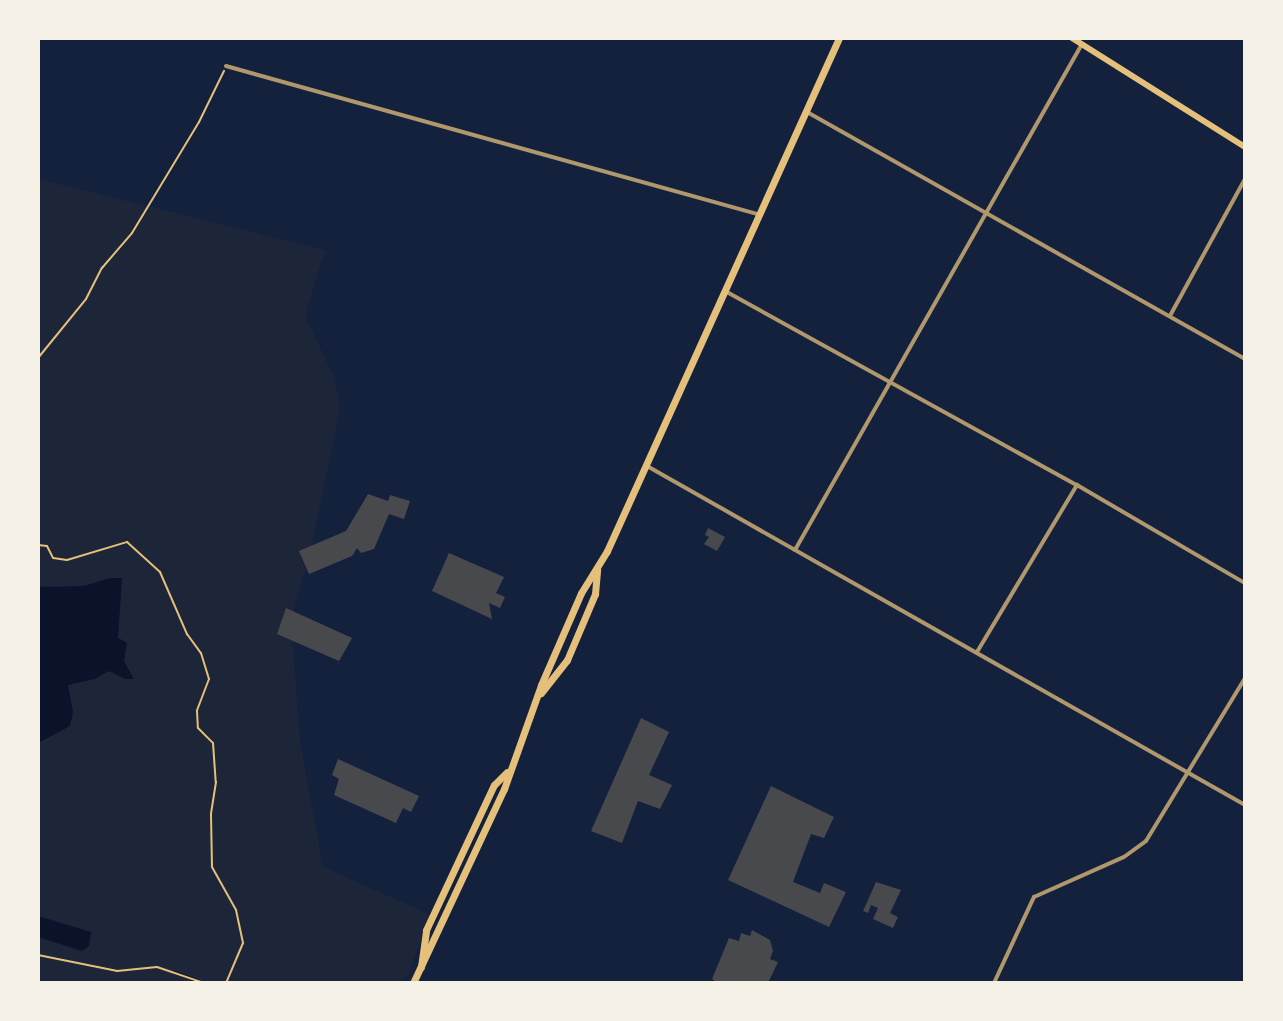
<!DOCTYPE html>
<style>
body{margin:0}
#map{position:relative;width:1283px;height:1021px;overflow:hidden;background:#14213d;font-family:Barlow,sans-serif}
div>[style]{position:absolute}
.green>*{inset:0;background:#1d2539}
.water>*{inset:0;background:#0b132b}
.stream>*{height:3px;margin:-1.5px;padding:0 1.5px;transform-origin:1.5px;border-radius:1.5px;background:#0b132b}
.building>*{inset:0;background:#48494c}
.path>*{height:2px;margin:-1px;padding:0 1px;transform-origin:1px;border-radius:1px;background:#e5c07b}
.minor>*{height:4px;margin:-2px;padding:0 2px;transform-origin:2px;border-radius:2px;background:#b1986c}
.secondary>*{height:6px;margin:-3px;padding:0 3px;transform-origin:3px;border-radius:3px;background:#e5c07b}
.primary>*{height:7px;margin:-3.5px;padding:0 3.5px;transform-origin:3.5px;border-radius:3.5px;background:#e5c07b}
span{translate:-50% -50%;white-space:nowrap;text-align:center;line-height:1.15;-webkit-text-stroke:8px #f6f1e7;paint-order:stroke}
.frame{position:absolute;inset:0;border:40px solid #f6f1e7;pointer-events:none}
</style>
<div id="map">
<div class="green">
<i style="clip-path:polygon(38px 179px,325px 250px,305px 316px,335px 379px,340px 409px,310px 554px,294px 607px,292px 634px,300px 742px,323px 867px,431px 915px,407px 977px,398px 983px,38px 983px)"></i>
</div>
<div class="water">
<i style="clip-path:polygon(110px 578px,122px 578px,118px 638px,127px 643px,124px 661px,134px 679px,125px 679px,109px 671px,95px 679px,68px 685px,73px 712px,70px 726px,38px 743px,38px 587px,84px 586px)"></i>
<i style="clip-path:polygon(38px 916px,91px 932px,89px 946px,82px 951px,38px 937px)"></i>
</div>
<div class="stream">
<i style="left:174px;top:972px;width:24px;rotate:19deg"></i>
</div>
<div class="building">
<i style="clip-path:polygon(368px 494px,388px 501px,390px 495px,410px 501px,404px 519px,389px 514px,374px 549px,361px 553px,357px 548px,352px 556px,309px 574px,299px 551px,346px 531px)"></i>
<i style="clip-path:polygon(708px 528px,725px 537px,717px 551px,704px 544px,709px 537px,705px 535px)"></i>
<i style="clip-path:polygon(449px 553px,504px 577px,496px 593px,505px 597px,500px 608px,489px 603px,492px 619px,432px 591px)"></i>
<i style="clip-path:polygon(286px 608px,352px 638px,339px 661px,277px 634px)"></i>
<i style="clip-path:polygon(641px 718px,669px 732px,649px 775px,672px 785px,660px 809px,638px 801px,622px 843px,591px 831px)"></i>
<i style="clip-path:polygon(338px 759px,419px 796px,411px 812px,403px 808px,396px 823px,334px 795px,339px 779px,332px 775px)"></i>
<i style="clip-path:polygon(771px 786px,834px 817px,824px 838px,811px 834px,793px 882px,820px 893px,824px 883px,846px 892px,829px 927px,728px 880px)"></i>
<i style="clip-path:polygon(876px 882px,901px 890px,890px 913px,898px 917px,893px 928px,873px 919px,878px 908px,871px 905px,868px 913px,863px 911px)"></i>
<i style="clip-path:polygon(752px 930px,770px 940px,773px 951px,770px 959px,778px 962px,768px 983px,718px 983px,712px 979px,729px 938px,739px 941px,741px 933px,750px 936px)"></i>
</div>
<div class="path">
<i style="left:38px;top:358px;width:76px;rotate:-50.9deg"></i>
<i style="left:86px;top:299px;width:35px;rotate:-63deg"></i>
<i style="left:102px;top:268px;width:46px;rotate:-49.4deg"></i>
<i style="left:132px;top:233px;width:130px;rotate:-58.9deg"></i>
<i style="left:199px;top:122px;width:57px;rotate:-63.9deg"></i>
<i style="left:38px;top:545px;width:9px;rotate:6deg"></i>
<i style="left:47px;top:546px;width:13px;rotate:63deg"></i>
<i style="left:53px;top:558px;width:14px;rotate:8deg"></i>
<i style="left:67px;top:560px;width:63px;rotate:-16.7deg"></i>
<i style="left:127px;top:542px;width:45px;rotate:42.3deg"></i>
<i style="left:160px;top:572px;width:68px;rotate:66.5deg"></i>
<i style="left:187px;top:634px;width:24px;rotate:54deg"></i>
<i style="left:201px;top:653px;width:27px;rotate:73deg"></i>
<i style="left:209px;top:679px;width:34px;rotate:111deg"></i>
<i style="left:197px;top:711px;width:17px;rotate:87deg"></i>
<i style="left:198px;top:728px;width:21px;rotate:45deg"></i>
<i style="left:213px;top:743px;width:39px;rotate:86deg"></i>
<i style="left:216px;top:782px;width:33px;rotate:99deg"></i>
<i style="left:211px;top:815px;width:52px;rotate:88.9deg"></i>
<i style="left:212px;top:867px;width:49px;rotate:60.8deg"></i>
<i style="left:236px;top:910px;width:34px;rotate:78deg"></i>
<i style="left:243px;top:943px;width:43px;rotate:113deg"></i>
<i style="left:38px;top:955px;width:81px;rotate:11.4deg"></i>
<i style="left:117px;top:971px;width:40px;rotate:-5.7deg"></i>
<i style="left:157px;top:967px;width:50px;rotate:18.8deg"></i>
</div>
<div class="minor">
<i style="left:226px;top:66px;width:551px;rotate:15.57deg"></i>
<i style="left:807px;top:112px;width:503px;rotate:29.42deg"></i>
<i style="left:725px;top:291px;width:402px;rotate:28.9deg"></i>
<i style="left:1077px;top:485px;width:194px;rotate:30.3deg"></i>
<i style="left:1171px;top:314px;width:154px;rotate:-61.3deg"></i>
<i style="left:647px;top:466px;width:687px;rotate:29.55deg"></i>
<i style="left:795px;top:550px;width:582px;rotate:-60.44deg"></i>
<i style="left:977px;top:652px;width:195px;rotate:-59.1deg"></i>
<i style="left:994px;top:983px;width:95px;rotate:-65.1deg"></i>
<i style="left:1034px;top:897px;width:98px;rotate:-24deg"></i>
<i style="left:1124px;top:857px;width:27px;rotate:-36deg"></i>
<i style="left:1146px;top:841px;width:191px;rotate:-58.7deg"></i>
</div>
<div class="secondary">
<i style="left:1072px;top:38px;width:204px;rotate:32.2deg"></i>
</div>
<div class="primary">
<i style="left:541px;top:693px;width:42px;rotate:-51.8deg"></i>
<i style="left:567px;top:660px;width:72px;rotate:-67deg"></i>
<i style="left:595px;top:594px;width:25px;rotate:-85deg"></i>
<i style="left:421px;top:967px;width:37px;rotate:-82deg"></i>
<i style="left:426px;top:930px;width:160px;rotate:-64.9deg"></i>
<i style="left:494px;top:785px;width:18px;rotate:-45deg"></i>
<i style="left:413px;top:983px;width:214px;rotate:-64.9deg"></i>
<i style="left:504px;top:789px;width:110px;rotate:-70.4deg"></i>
<i style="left:541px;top:685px;width:100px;rotate:-66.5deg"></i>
<i style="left:581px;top:593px;width:49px;rotate:-58.2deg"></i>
<i style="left:607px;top:551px;width:563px;rotate:-65.67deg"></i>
</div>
<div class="frame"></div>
</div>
